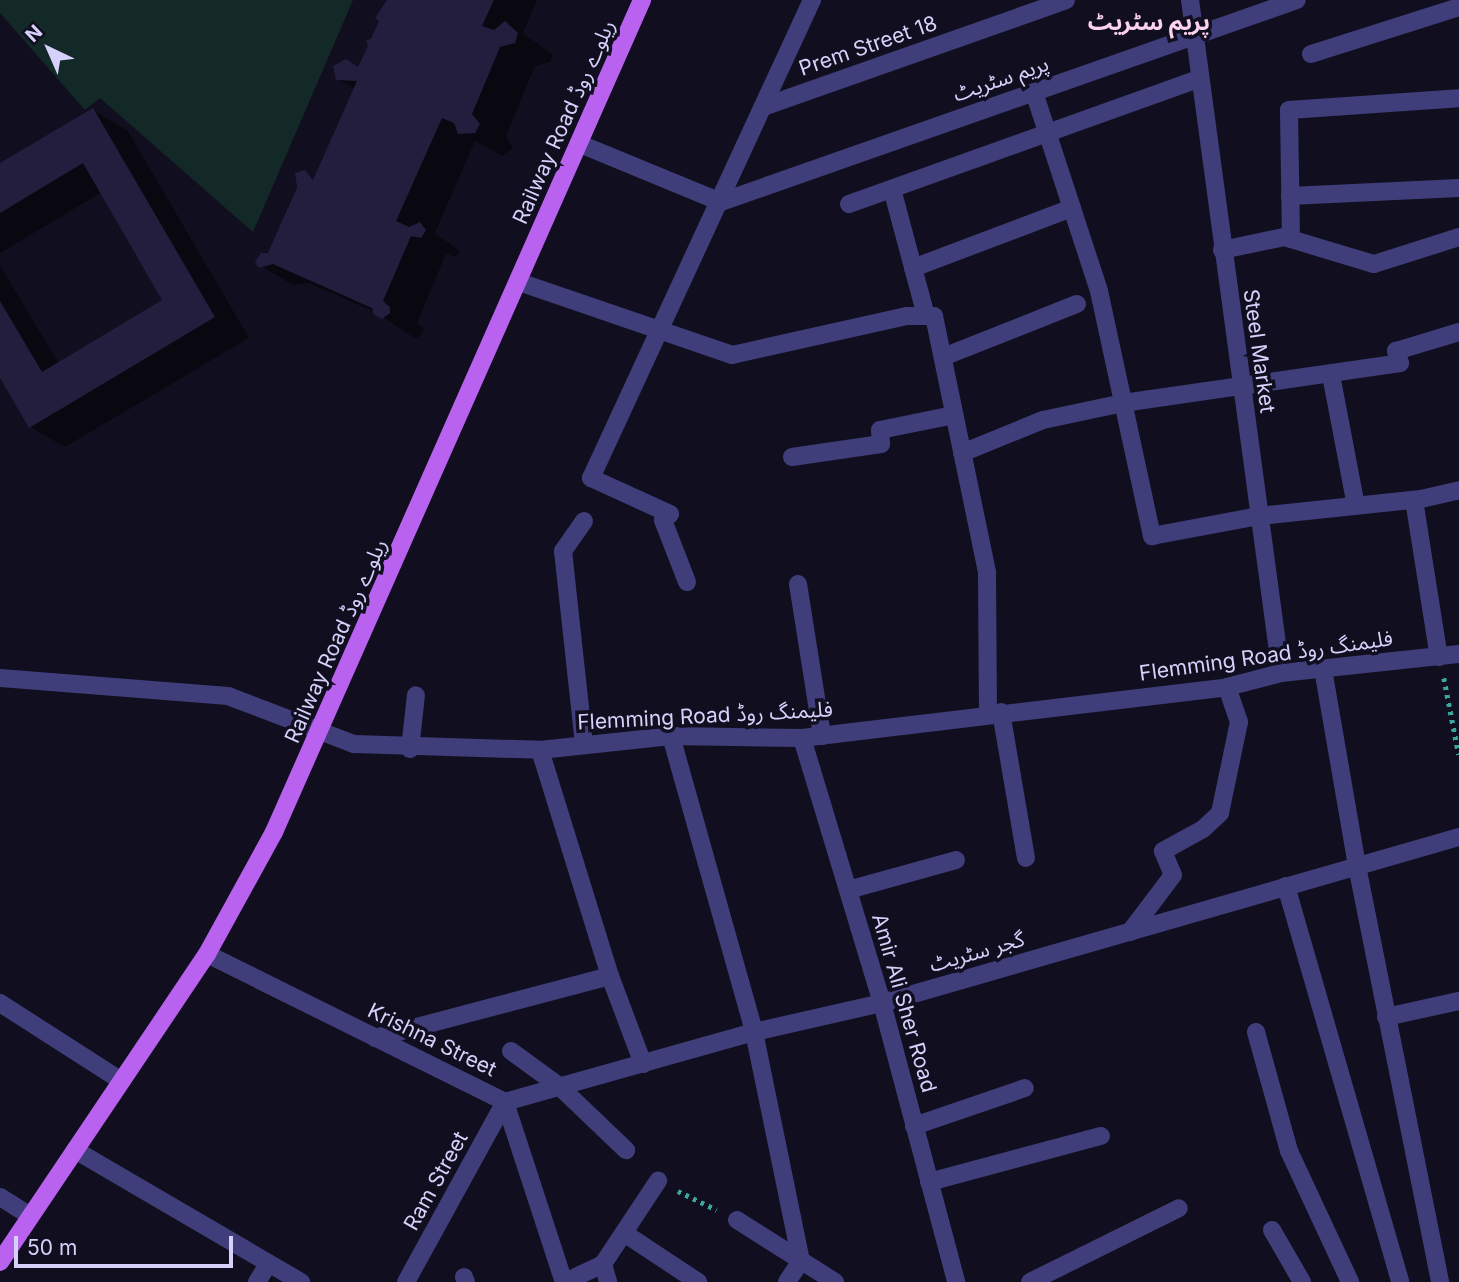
<!DOCTYPE html>
<meta charset="utf-8">
<style>
body{margin:0}
#map{position:relative;width:1459px;height:1282px;overflow:hidden;background:#110f1f;font-family:Inter,"Noto Sans Arabic",sans-serif}
div>[style]{position:absolute}
.green>*{inset:0;background:#122927}
.shadow>*{inset:0;background:#0007}
.building>*{inset:0;background:#231d3e}
.path>*{height:4.5px;margin-top:-2.25px;transform-origin:0;background:repeating-linear-gradient(90deg,#39a79f 0 3.5px,transparent 0 8.5px)}
.minor>*{height:18px;margin:-9px;padding:0 9px;transform-origin:9px;border-radius:9px;background:#3f3e7a}
.major>*{height:18px;margin:-9px;padding:0 9px;transform-origin:9px;border-radius:9px;background:#b962f0}
span{translate:-50% -50%;white-space:nowrap;text-align:center;line-height:1.15;-webkit-text-stroke:7px #110f1f;paint-order:stroke}
.street-label{font-size:21px;color:#d5d1fb}
.neighbourhood-label{font-size:23px;color:#fbd3ed;font-weight:700}
.north{position:absolute;left:14px;top:14px;width:70px;height:70px;-webkit-text-stroke:5px #110f1f;paint-order:stroke;rotate:316deg;font-size:19px;font-weight:700;line-height:28px;text-align:center;color:#d5d1fb}
.north::after{content:'';display:block;margin:auto;width:24px;height:32px;background:#d5d1fb;clip-path:polygon(50% 0,100% 100%,50% 72%,0 100%)}
.scale{position:absolute;left:14px;top:1236px;width:219px;height:32px;box-sizing:border-box;border:4px solid #d5d1fb;border-top:0;padding-left:9px;font-size:21px;line-height:24px;white-space:nowrap;color:#d5d1fb;-webkit-text-stroke:5px #110f1f;paint-order:stroke}
</style>
<div id="map">
<div class="green">
<i style="clip-path:polygon(0 0,353px 0,253px 232px,100px 98px,85px 110px,0 13px)"></i>
</div>
<div class="shadow">
<i style="clip-path:polygon(388px 0,537px 0,523px 33px,553px 55px,550px 62px,535px 66px,506px 136px,513px 148px,502px 156px,475px 141px,435px 233px,460px 251px,457px 257px,446px 254px,417px 323px,424px 328px,421px 336px,414px 338px,377px 313px,309px 283px,293px 285px,258px 264px,269px 254px,302px 172px,316px 180px,355px 89px,337px 79px,359px 69px)"></i>
<i style="clip-path:polygon(93px 110px,128px 131px,249px 338px,65px 447px,30px 427px,0 375px,0 265px,59px 364px,165px 301px,102px 192px,0 253px,0 165px)"></i>
</div>
<div class="building">
<i style="clip-path:polygon(387px 0,494px 0,482px 26px,494px 30px,505px 21px,518px 33px,515px 43px,500px 47px,472px 114px,480px 124px,475px 133px,458px 134px,454px 123px,442px 118px,396px 221px,409px 227px,420px 222px,426px 230px,421px 238px,411px 236px,383px 301px,390px 307px,390px 313px,382px 319px,374px 315px,372px 308px,273px 264px,259px 268px,255px 262px,261px 253px,268px 253px,297px 187px,295px 173px,305px 170px,313px 180px,357px 81px,336px 80px,333px 66px,346px 59px,358px 67px,368px 46px,366px 40px,371px 39px,379px 21px,375px 18px)"></i>
<i style="clip-path:polygon(93px 108px,215px 317px,29px 428px,0 378px,0 301px,42px 372px,162px 300px,83px 163px,0 213px,0 163px)"></i>
</div>
<div class="path">
<i style="left:1444px;top:678px;width:78px;rotate:79deg"></i>
<i style="left:678px;top:1191px;width:43px;rotate:26deg"></i>
</div>
<div class="minor">
<i style="left:1190px;top:0;width:679px;rotate:82.3deg"></i>
<i style="left:1311px;top:54px;width:155px;rotate:-17.6deg"></i>
<i style="left:1034px;top:92px;width:209px;rotate:71.9deg"></i>
<i style="left:1099px;top:291px;width:251px;rotate:77.8deg"></i>
<i style="left:1152px;top:536px;width:109px;rotate:-10.6deg"></i>
<i style="left:1259px;top:516px;width:163px;rotate:-6deg"></i>
<i style="left:1421px;top:499px;width:39px;rotate:-13deg"></i>
<i style="left:763px;top:107px;width:321px;rotate:-19.4deg"></i>
<i style="left:580px;top:144px;width:152px;rotate:22.4deg"></i>
<i style="left:721px;top:202px;width:610px;rotate:-19.33deg"></i>
<i style="left:892px;top:189px;width:131px;rotate:75deg"></i>
<i style="left:1290px;top:196px;width:169px;rotate:-2.7deg"></i>
<i style="left:849px;top:204px;width:372px;rotate:-19.7deg"></i>
<i style="left:1291px;top:239px;width:129px;rotate:-90.9deg"></i>
<i style="left:1289px;top:110px;width:170px;rotate:-4deg"></i>
<i style="left:1222px;top:250px;width:63px;rotate:-11.8deg"></i>
<i style="left:1284px;top:237px;width:94px;rotate:16.7deg"></i>
<i style="left:1374px;top:264px;width:89px;rotate:-17.6deg"></i>
<i style="left:913px;top:268px;width:170px;rotate:-20.7deg"></i>
<i style="left:519px;top:282px;width:225px;rotate:18.9deg"></i>
<i style="left:732px;top:355px;width:179px;rotate:-12.6deg"></i>
<i style="left:907px;top:316px;width:27px"></i>
<i style="left:934px;top:316px;width:262px;rotate:78.3deg"></i>
<i style="left:987px;top:573px;width:141px;rotate:89.6deg"></i>
<i style="left:943px;top:357px;width:144px;rotate:-21.6deg"></i>
<i style="left:1331px;top:375px;width:133px;rotate:79.2deg"></i>
<i style="left:962px;top:453px;width:87px;rotate:-22.2deg"></i>
<i style="left:1043px;top:420px;width:82px;rotate:-12deg"></i>
<i style="left:1123px;top:403px;width:280px;rotate:-8.2deg"></i>
<i style="left:1400px;top:363px;width:13px;rotate:-108deg"></i>
<i style="left:1396px;top:351px;width:66px;rotate:-16.8deg"></i>
<i style="left:792px;top:457px;width:90px;rotate:-8.3deg"></i>
<i style="left:881px;top:444px;width:14px;rotate:-94deg"></i>
<i style="left:880px;top:430px;width:76px;rotate:-11.5deg"></i>
<i style="left:1414px;top:500px;width:159px;rotate:81deg"></i>
<i style="left:584px;top:521px;width:37px;rotate:125deg"></i>
<i style="left:563px;top:551px;width:193px;rotate:83.8deg"></i>
<i style="left:687px;top:582px;width:66px;rotate:-111.2deg"></i>
<i style="left:663px;top:520px;width:9px;rotate:-41deg"></i>
<i style="left:670px;top:514px;width:87px;rotate:-155.5deg"></i>
<i style="left:591px;top:478px;width:527px;rotate:-65.19deg"></i>
<i style="left:798px;top:584px;width:154px;rotate:81deg"></i>
<i style="left:1323px;top:669px;width:200px;rotate:80.2deg"></i>
<i style="left:1357px;top:866px;width:424px;rotate:78.7deg"></i>
<i style="left:0;top:678px;width:229px;rotate:4.5deg"></i>
<i style="left:228px;top:696px;width:135px;rotate:20.9deg"></i>
<i style="left:354px;top:744px;width:186px;rotate:1.8deg"></i>
<i style="left:540px;top:750px;width:132px;rotate:-6.1deg"></i>
<i style="left:671px;top:736px;width:131px;rotate:0.9deg"></i>
<i style="left:802px;top:738px;width:428px;rotate:-6.8deg"></i>
<i style="left:1227px;top:687px;width:56px;rotate:-14.5deg"></i>
<i style="left:1281px;top:673px;width:179px;rotate:-6.1deg"></i>
<i style="left:1001px;top:712px;width:148px;rotate:80.3deg"></i>
<i style="left:671px;top:736px;width:307px;rotate:74.3deg"></i>
<i style="left:754px;top:1032px;width:234px;rotate:78.4deg"></i>
<i style="left:801px;top:1261px;width:25px;rotate:124deg"></i>
<i style="left:802px;top:738px;width:277px;rotate:73.2deg"></i>
<i style="left:882px;top:1003px;width:289px;rotate:75.1deg"></i>
<i style="left:410px;top:749px;width:54px;rotate:-83.7deg"></i>
<i style="left:540px;top:750px;width:237px;rotate:72.8deg"></i>
<i style="left:610px;top:976px;width:94px;rotate:69.4deg"></i>
<i style="left:1286px;top:886px;width:412px;rotate:73.9deg"></i>
<i style="left:848px;top:890px;width:112px;rotate:-15.5deg"></i>
<i style="left:1130px;top:932px;width:71px;rotate:-53deg"></i>
<i style="left:1173px;top:875px;width:26px;rotate:-113deg"></i>
<i style="left:1163px;top:851px;width:46px;rotate:-28.8deg"></i>
<i style="left:1203px;top:829px;width:23px;rotate:-43deg"></i>
<i style="left:1220px;top:813px;width:93px;rotate:-78.2deg"></i>
<i style="left:1239px;top:722px;width:37px;rotate:-109deg"></i>
<i style="left:207px;top:954px;width:333px;rotate:26.4deg"></i>
<i style="left:505px;top:1102px;width:189px;rotate:71.9deg"></i>
<i style="left:0;top:1003px;width:143px;rotate:32.7deg"></i>
<i style="left:1386px;top:1017px;width:75px;rotate:-12.4deg"></i>
<i style="left:1256px;top:1032px;width:123px;rotate:74.5deg"></i>
<i style="left:1289px;top:1151px;width:145px;rotate:65deg"></i>
<i style="left:375px;top:1038px;width:243px;rotate:-14.8deg"></i>
<i style="left:511px;top:1051px;width:59px;rotate:36.1deg"></i>
<i style="left:559px;top:1086px;width:93px;rotate:43.7deg"></i>
<i style="left:505px;top:1102px;width:259px;rotate:-15.7deg"></i>
<i style="left:754px;top:1032px;width:131px;rotate:-12.8deg"></i>
<i style="left:882px;top:1003px;width:600px;rotate:-16.05deg"></i>
<i style="left:914px;top:1126px;width:117px;rotate:-18.9deg"></i>
<i style="left:75px;top:1150px;width:262px;rotate:30.3deg"></i>
<i style="left:929px;top:1182px;width:178px;rotate:-15deg"></i>
<i style="left:0;top:1197px;width:36px;rotate:32deg"></i>
<i style="left:737px;top:1220px;width:116px;rotate:32.3deg"></i>
<i style="left:1272px;top:1230px;width:60px;rotate:60deg"></i>
<i style="left:624px;top:1233px;width:89px;rotate:33.5deg"></i>
<i style="left:603px;top:1264px;width:19px;rotate:74deg"></i>
<i style="left:464px;top:1277px;width:5px;rotate:68deg"></i>
<i style="left:257px;top:1282px;width:22px;rotate:-58deg"></i>
<i style="left:406px;top:1282px;width:205px;rotate:-61.2deg"></i>
<i style="left:565px;top:1282px;width:42px;rotate:-25.3deg"></i>
<i style="left:603px;top:1264px;width:100px;rotate:-56.5deg"></i>
<i style="left:1030px;top:1282px;width:166px;rotate:-26.4deg"></i>
</div>
<div class="major">
<i style="left:0;top:1262px;width:371px;rotate:-56.1deg"></i>
<i style="left:207px;top:954px;width:139px;rotate:-61.2deg"></i>
<i style="left:274px;top:832px;width:910px;rotate:-66.14deg"></i>
</div>
<div class="street-label">
<span style="left:868px;top:46px;rotate:-19deg">Prem Street 18</span>
<span style="left:1001px;top:79px;rotate:-19deg">پریم سٹریٹ</span>
<span style="left:564px;top:122px;rotate:-66deg">Railway Road ریلوے روڈ</span>
<span style="left:1259px;top:351px;rotate:82deg">Steel Market</span>
<span style="left:336px;top:641px;rotate:-66deg">Railway Road ریلوے روڈ</span>
<span style="left:1266px;top:656px;rotate:-8deg">Flemming Road فلیمنگ روڈ</span>
<span style="left:705px;top:716px;rotate:-3deg">Flemming Road فلیمنگ روڈ</span>
<span style="left:977px;top:952px;rotate:-16deg">گجر سٹریٹ</span>
<span style="left:904px;top:1003px;rotate:74deg">Amir Ali Sher Road</span>
<span style="left:432px;top:1040px;rotate:26deg">Krishna Street</span>
<span style="left:436px;top:1181px;rotate:-61deg">Ram Street</span>
</div>
<div class="neighbourhood-label">
<span style="left:1149px;top:22px">پریم سٹریٹ</span>
</div>
<div class="north">N</div>
<div class="scale">50 m</div>
</div>
